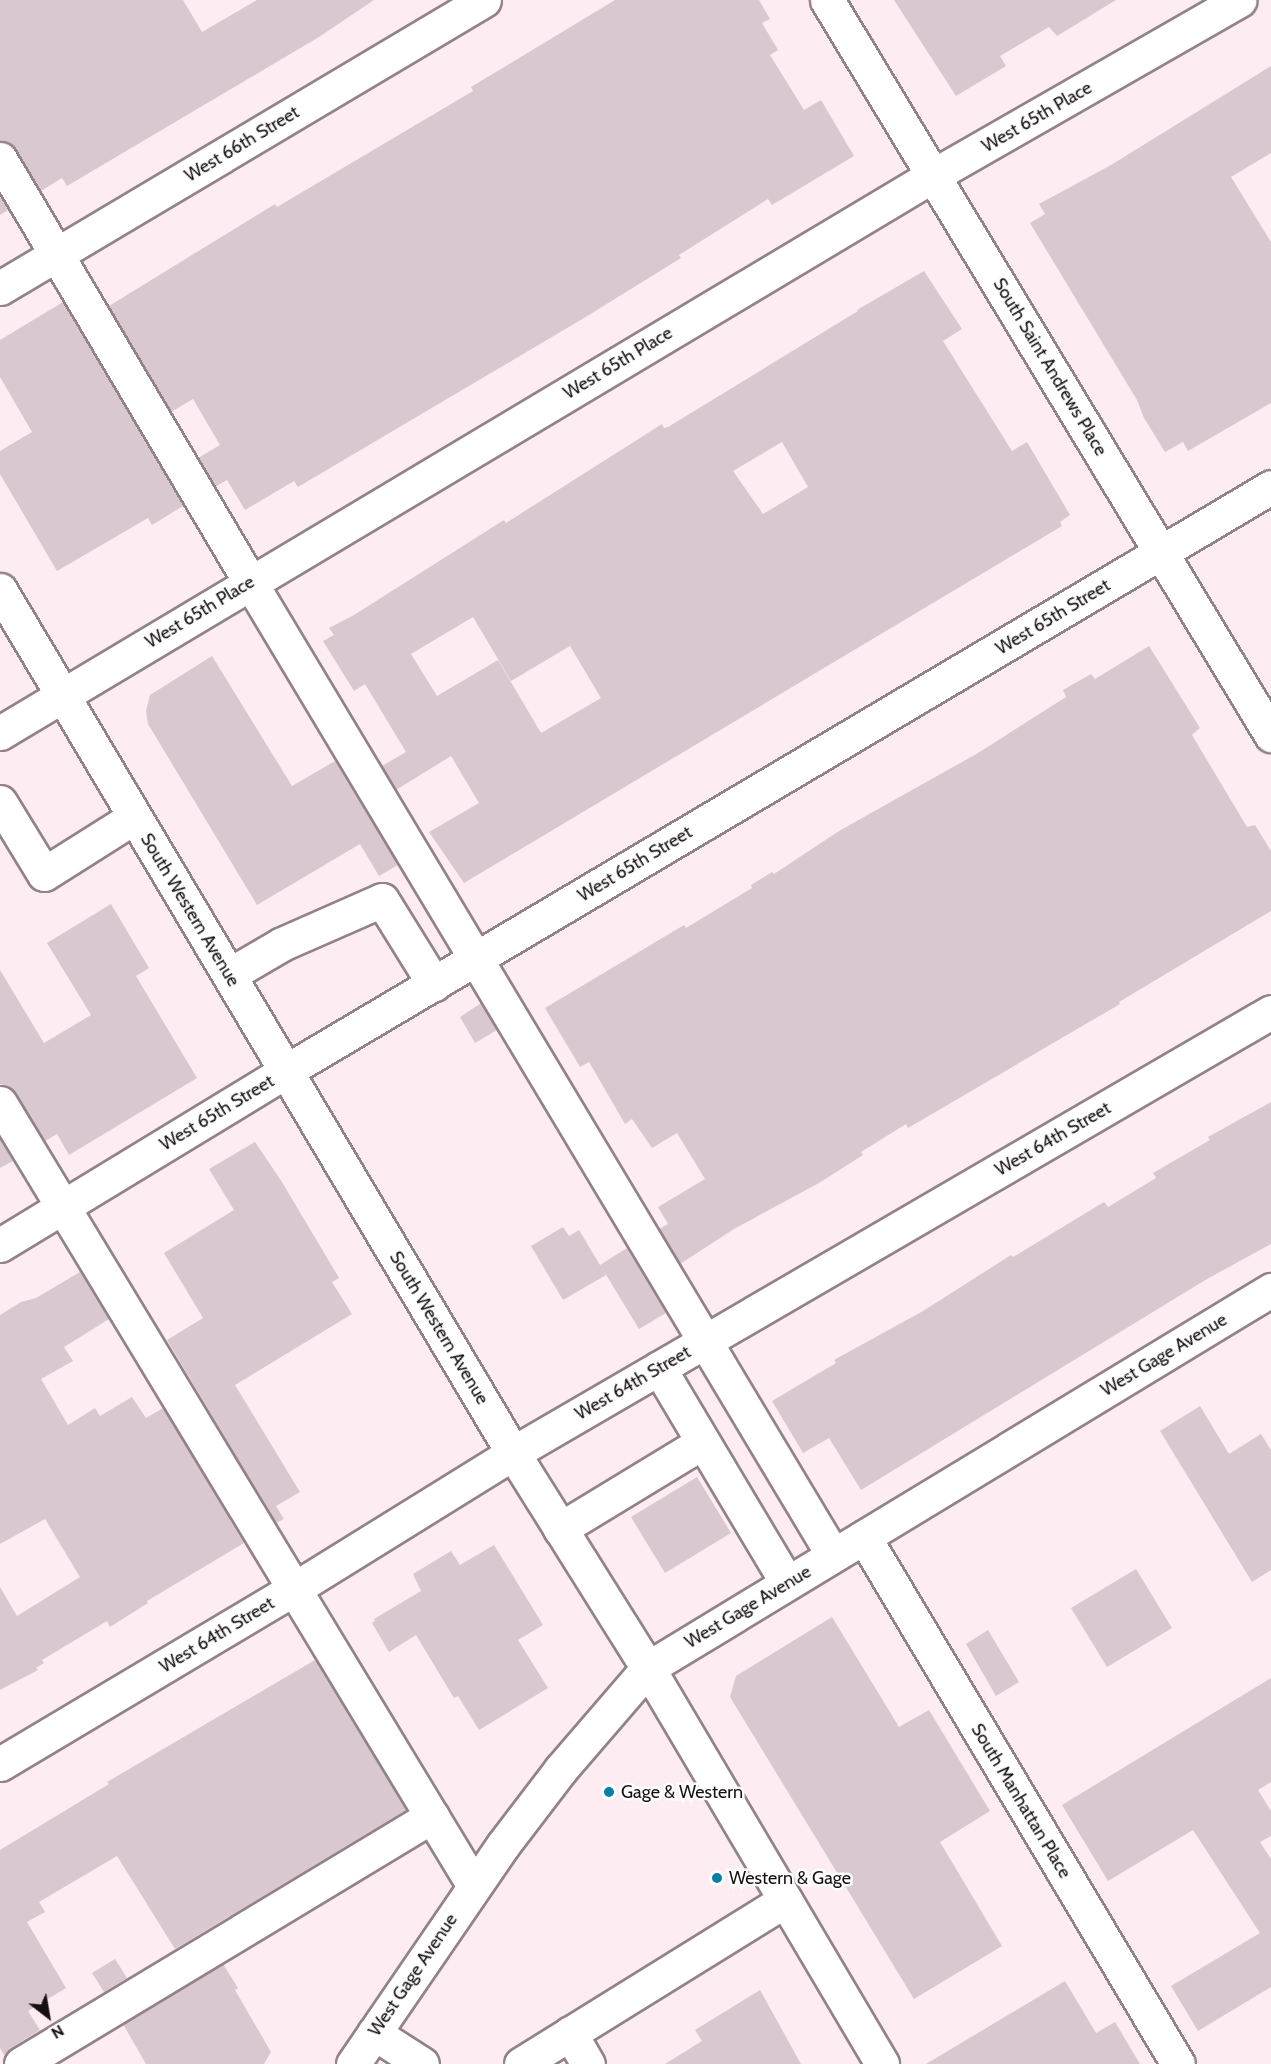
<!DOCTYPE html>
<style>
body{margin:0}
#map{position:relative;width:1271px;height:2064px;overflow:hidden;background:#feecf3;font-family:Cabin,sans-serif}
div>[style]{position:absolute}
.building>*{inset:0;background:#d9c8cf}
.roads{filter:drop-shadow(2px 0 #928289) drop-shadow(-2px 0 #928289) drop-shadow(0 2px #928289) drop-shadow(0 -2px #928289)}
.minor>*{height:33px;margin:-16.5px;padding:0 16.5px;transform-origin:16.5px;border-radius:16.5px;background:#fff}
.major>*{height:33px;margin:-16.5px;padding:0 16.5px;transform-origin:16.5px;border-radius:16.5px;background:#fff}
.dots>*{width:16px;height:16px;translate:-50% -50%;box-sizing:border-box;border:3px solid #fefefe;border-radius:50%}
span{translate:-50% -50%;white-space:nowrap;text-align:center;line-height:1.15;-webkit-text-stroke:5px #fefefe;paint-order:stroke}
.street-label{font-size:18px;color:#161013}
.poi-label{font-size:18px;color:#161013}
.left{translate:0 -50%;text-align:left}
.north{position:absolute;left:18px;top:1986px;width:60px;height:60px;-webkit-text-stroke:4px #fefefe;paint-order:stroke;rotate:149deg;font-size:16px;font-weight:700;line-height:24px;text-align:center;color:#161013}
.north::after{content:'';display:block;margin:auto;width:21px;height:27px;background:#161013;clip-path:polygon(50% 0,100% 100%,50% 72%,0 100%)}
</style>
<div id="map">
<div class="building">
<i style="clip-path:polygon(0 0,183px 0,202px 32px,257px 0,374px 0,319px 37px,67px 186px,62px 178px,41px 191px,16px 149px,9px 142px,0 140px)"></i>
<i style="clip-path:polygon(615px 0,759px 0,770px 19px,762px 23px,778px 50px,770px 55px,804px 110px,821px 100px,854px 156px,772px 205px,768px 199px,679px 255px,681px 258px,584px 318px,298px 487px,294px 481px,245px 510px,227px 480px,215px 487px,198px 458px,220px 445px,193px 399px,171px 412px,109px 306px,275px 204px,277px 207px,473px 91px,471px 87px)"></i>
<i style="clip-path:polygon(894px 0,1116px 0,1057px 36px,1049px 27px,1000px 56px,1006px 66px,956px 96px)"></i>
<i style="clip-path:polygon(1271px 66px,1271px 153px,1231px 177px,1271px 242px,1271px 403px,1188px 451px,1183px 442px,1165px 452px,1144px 418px,1137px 400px,1030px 223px,1045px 214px,1039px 204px,1111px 165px)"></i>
<i style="clip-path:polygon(0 196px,8px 210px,0 215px)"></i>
<i style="clip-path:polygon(evenodd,924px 271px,962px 329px,943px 341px,1012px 451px,1027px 442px,1070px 515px,1060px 522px,1062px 526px,464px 883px,429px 832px,479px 803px,451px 756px,396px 790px,382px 766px,406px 752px,365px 684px,354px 691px,323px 641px,334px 635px,329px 628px,354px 615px,504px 520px,506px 523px,662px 424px,664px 428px,668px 427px,858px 311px,857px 310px,924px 271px,782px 442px,808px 487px,763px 514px,733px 471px,782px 442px,924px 271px,473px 617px,511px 681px,570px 646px,601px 698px,541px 733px,498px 660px,437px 696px,411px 654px,473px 617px)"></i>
<i style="clip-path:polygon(63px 302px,183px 506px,152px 525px,148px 518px,57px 571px,0 474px,0 451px,32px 432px,0 377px,0 340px)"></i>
<i style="clip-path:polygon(1149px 646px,1200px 728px,1192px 735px,1247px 827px,1255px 825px,1271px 851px,1271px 911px,1119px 1002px,1120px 1004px,908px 1128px,906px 1124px,861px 1152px,863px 1155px,819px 1183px,734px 1229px,680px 1264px,659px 1229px,668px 1224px,658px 1207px,705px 1179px,677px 1133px,652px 1148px,632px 1119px,625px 1124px,589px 1062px,580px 1067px,545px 1008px,684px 925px,686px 928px,752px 888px,751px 885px,772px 872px,774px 874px,839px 831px,978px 753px,1066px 697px,1063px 690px,1091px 674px,1095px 679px)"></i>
<i style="clip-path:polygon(212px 656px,292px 786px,335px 761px,398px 865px,379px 876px,360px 844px,257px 905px,148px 724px,146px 711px,150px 695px)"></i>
<i style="clip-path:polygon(111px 904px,149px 968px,136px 976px,197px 1078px,69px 1155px,57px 1134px,45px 1141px,16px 1093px,8px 1086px,0 1084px,0 970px,44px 1043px,91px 1015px,47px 943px)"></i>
<i style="clip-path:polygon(481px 1003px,497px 1030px,475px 1043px,460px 1017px)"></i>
<i style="clip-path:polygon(1271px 1102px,1271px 1244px,1207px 1279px,861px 1490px,829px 1438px,803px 1453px,772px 1401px,836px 1363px,834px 1360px,923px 1311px,1011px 1255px,1013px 1257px,1104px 1202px,1108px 1207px,1156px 1178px,1153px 1173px,1210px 1140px,1208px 1137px)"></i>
<i style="clip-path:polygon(0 1139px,13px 1161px,0 1168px)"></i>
<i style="clip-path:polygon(255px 1142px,282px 1182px,339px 1278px,332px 1282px,352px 1314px,235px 1385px,300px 1492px,276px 1506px,284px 1519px,276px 1523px,167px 1340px,203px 1318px,164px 1253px,234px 1210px,209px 1169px)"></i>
<i style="clip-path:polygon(563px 1227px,569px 1236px,579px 1230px,606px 1275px,563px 1300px,531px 1246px)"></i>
<i style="clip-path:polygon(627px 1248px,666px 1313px,639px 1329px,600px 1265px)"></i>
<i style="clip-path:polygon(80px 1272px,109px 1319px,64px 1347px,73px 1361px,41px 1379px,68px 1425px,95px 1408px,100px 1416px,132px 1397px,146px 1418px,163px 1408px,244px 1543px,147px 1601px,148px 1603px,110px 1627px,107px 1621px,42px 1660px,44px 1663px,36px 1668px,38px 1670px,0 1690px,0 1587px,17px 1616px,80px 1577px,45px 1519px,0 1544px,0 1315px,21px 1302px,36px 1298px)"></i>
<i style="clip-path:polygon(1200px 1406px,1229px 1454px,1261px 1434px,1271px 1450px,1271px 1570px,1252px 1582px,1160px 1431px)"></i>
<i style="clip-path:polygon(697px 1477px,731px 1533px,665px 1573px,631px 1517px)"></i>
<i style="clip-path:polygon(494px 1545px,543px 1625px,518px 1640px,548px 1688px,479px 1730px,458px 1696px,454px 1698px,416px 1635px,389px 1652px,372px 1623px,375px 1621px,374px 1619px,421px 1591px,413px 1574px,451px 1551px,460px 1565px)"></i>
<i style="clip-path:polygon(1136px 1569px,1172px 1628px,1107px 1667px,1071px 1608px)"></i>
<i style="clip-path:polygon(832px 1617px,899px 1727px,929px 1710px,990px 1811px,940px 1842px,1002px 1946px,914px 1999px,730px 1697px,736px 1676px)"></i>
<i style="clip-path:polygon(988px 1630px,1019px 1682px,996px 1696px,966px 1644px)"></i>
<i style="clip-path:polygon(315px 1660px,406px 1810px,175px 1949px,117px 1856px,39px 1902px,45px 1912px,27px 1922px,66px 1988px,28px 2011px,40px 2030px,11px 2048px,4px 2055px,0 2048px,0 1850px,109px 1784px,107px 1782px)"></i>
<i style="clip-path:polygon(1271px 1678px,1271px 1782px,1258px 1790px,1271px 1811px,1271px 1836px,1260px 1842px,1271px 1859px,1271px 1987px,1198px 2031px,1171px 1986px,1260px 1933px,1193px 1830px,1108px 1881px,1062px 1805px)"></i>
<i style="clip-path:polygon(115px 1959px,127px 1978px,104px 1992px,92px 1973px)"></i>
<i style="clip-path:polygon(223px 1964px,238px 1988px,235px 1990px,271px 2052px,264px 2064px,146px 2064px,123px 2024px)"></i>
<i style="clip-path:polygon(1065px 1981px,1096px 2033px,1115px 2022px,1140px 2064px,926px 2064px)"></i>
<i style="clip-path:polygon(760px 1990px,801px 2064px,665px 2064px,702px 2041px,695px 2030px)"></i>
</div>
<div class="roads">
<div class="minor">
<i style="left:827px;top:0;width:859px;rotate:58.86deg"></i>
<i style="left:0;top:159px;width:491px;rotate:59.4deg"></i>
<i style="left:250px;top:582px;width:1134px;rotate:59.07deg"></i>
<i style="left:0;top:288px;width:563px;rotate:-30.75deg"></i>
<i style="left:0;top:733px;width:1088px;rotate:-30.86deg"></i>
<i style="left:934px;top:175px;width:352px;rotate:-29.8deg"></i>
<i style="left:0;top:802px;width:84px;rotate:58.6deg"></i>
<i style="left:44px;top:874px;width:107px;rotate:-32.3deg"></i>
<i style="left:229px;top:975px;width:61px;rotate:-30.3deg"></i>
<i style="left:282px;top:944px;width:109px;rotate:-23.7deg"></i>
<i style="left:382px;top:900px;width:99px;rotate:58.2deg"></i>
<i style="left:0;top:1103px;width:915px;rotate:58.81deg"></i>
<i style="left:0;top:1245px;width:335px;rotate:-31.3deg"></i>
<i style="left:286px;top:1071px;width:1145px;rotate:-30.66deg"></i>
<i style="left:659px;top:1368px;width:250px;rotate:59.2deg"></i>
<i style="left:560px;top:1529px;width:167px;rotate:-31.3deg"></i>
<i style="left:864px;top:1537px;width:613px;rotate:59.21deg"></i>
<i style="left:648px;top:1668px;width:729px;rotate:-31.25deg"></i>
<i style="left:0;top:1764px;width:342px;rotate:-30.8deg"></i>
<i style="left:294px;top:1589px;width:258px;rotate:-31.8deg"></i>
<i style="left:513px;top:1453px;width:877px;rotate:-30.19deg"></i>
<i style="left:570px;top:2033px;width:36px;rotate:60deg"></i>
<i style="left:21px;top:2064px;width:480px;rotate:-31.1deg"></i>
</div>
<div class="major">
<i style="left:0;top:590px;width:1004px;rotate:59.27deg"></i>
<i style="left:513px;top:1453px;width:254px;rotate:57.9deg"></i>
<i style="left:648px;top:1668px;width:460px;rotate:59.4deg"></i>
<i style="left:374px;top:2033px;width:57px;rotate:32.9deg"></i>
<i style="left:353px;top:2064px;width:265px;rotate:-55.6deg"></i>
<i style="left:503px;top:1845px;width:96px;rotate:-52.7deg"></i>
<i style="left:561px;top:1769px;width:133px;rotate:-49.3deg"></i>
<i style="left:521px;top:2064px;width:311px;rotate:-31.8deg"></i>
</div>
</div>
<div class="dots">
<i style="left:609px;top:1792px;background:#077fa6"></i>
<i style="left:717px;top:1878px;background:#077fa6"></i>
</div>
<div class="street-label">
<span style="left:1037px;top:117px;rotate:-30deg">West 65th Place</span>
<span style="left:242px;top:144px;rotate:-31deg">West 66th Street</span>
<span style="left:618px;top:363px;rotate:-31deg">West 65th Place</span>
<span style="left:1050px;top:367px;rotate:59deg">South Saint Andrews Place</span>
<span style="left:200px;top:612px;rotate:-31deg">West 65th Place</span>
<span style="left:1053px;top:617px;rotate:-31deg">West 65th Street</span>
<span style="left:635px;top:864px;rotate:-31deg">West 65th Street</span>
<span style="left:190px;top:910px;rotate:59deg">South Western Avenue</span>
<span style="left:217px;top:1113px;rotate:-31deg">West 65th Street</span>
<span style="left:1053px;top:1139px;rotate:-30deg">West 64th Street</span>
<span style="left:439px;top:1328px;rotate:59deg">South Western Avenue</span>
<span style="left:1164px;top:1355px;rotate:-31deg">West Gage Avenue</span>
<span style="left:633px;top:1383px;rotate:-30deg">West 64th Street</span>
<span style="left:748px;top:1607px;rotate:-31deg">West Gage Avenue</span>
<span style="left:217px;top:1635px;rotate:-31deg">West 64th Street</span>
<span style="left:1021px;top:1801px;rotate:59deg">South Manhattan Place</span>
<span style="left:413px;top:1975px;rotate:-56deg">West Gage Avenue</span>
</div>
<div class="poi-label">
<span class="left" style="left:621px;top:1792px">Gage &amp; Western</span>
<span class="left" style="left:729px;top:1878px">Western &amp; Gage</span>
</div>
<div class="north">N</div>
</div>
